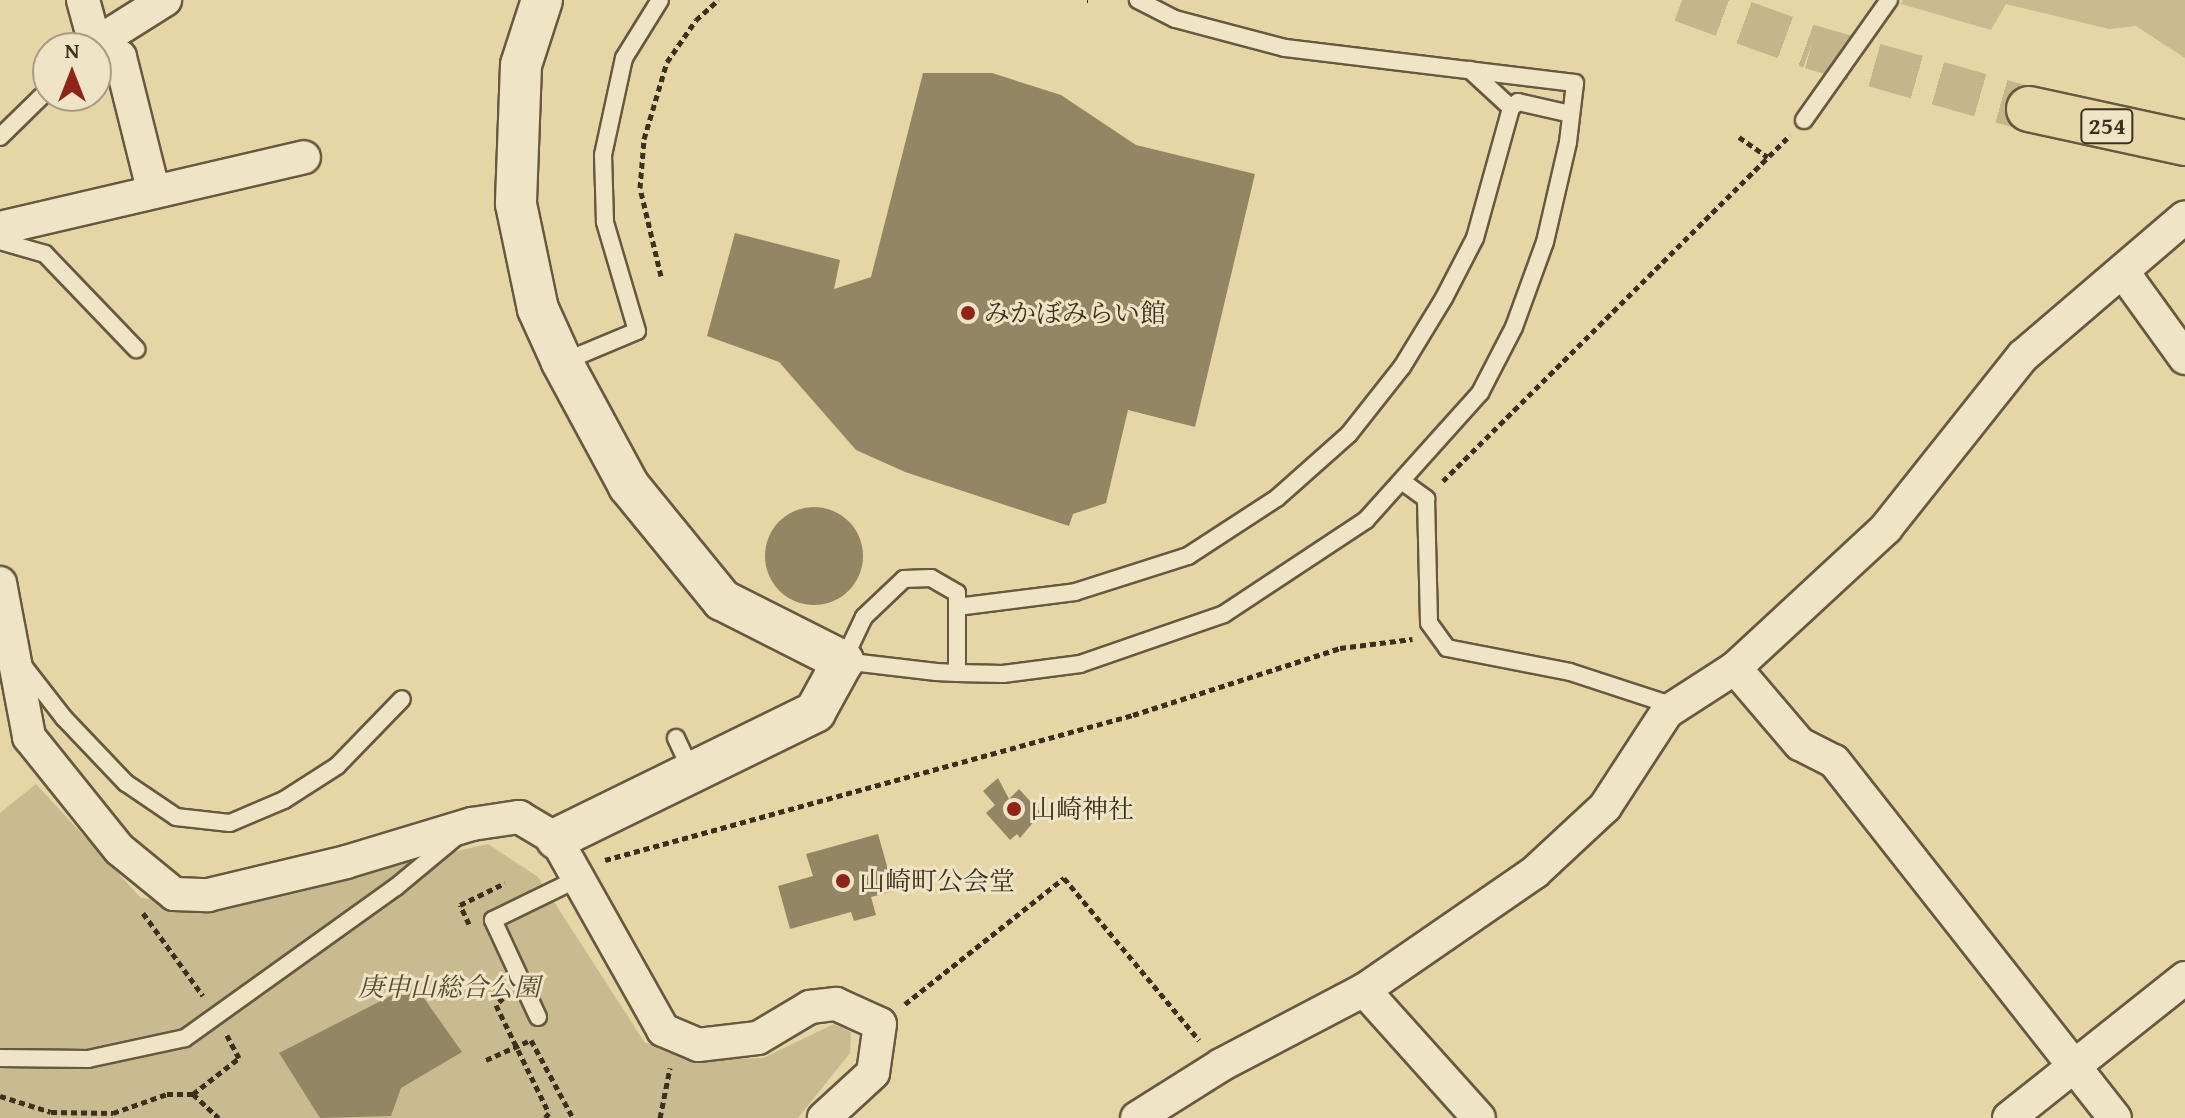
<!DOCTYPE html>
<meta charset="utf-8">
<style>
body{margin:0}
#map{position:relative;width:2185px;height:1118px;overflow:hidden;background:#e6d6a6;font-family:"Gentium Book Plus","Noto Serif JP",serif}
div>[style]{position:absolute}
.green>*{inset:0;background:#c9ba8f}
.building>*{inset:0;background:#948665}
.round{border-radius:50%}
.trunk-tunnel>*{height:44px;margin-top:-22px;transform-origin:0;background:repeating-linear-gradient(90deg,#c4b58b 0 44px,transparent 0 66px)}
.path>*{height:5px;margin-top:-2.5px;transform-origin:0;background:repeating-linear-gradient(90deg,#3b2f1e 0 6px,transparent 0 10px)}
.roads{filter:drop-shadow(2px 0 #665940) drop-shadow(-2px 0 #665940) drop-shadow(0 2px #665940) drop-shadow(0 -2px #665940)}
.service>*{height:16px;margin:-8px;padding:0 8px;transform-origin:8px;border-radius:8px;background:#efe4c5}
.minor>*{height:32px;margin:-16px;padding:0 16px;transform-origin:16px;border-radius:16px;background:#efe4c5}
.tertiary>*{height:40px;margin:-20px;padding:0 20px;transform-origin:20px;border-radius:20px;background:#efe4c5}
.trunk>*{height:44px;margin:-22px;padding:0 22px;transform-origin:22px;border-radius:22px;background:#e6d6a6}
.dots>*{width:22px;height:22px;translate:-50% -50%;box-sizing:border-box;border:4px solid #efe4c5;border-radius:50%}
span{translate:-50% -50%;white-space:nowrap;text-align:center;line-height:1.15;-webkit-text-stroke:6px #efe4c5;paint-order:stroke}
.shield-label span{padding:2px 6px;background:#efe4c5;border:2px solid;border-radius:6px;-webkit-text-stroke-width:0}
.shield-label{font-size:24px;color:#3b2f1e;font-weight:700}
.poi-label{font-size:26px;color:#3b2f1e}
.left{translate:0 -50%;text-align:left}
.park-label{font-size:26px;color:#574b35;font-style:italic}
.north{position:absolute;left:32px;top:32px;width:80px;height:80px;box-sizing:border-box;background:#efe4c5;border:2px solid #a79c82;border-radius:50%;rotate:0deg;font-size:22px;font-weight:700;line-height:32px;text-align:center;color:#3b2f1e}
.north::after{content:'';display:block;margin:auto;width:28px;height:36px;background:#8f2418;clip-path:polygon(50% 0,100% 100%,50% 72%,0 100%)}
</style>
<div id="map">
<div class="green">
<i style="clip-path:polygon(1903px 0,2185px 0,2185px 58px,2136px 26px,2109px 29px,2006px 4px,1991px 30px,1901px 4px)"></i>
<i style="clip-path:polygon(36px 784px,141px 898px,218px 906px,488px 844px,538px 877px,645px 1043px,724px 1059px,763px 1058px,834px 1024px,851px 1032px,850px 1053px,798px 1118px,0 1118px,0 813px)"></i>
</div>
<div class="building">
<i style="clip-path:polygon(923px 73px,992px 73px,1061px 95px,1136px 145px,1255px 174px,1195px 427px,1128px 410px,1106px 503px,1073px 514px,1069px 526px,905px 472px,856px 450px,779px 362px,707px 336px,735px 233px,840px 260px,834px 289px,871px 277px)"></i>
<i class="round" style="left:765px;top:507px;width:98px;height:98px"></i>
<i style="clip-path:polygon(998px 778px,1009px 799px,1019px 789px,1041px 813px,1020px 838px,1017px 834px,1010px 840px,986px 813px,995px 805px,983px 791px)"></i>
<i style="clip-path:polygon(878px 834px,894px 891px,871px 897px,876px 915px,854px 921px,851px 912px,790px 929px,778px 886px,813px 876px,806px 854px)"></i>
<i style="clip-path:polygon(414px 984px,462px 1052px,401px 1088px,391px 1116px,320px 1118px,279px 1053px)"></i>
</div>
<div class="trunk-tunnel">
<i style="left:1682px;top:0;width:137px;rotate:20deg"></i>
<i style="left:1811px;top:47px;width:227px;rotate:15.9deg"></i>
</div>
<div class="path">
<i style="left:1087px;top:0;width:1px"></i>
<i style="left:1739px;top:137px;width:35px;rotate:35deg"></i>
<i style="left:661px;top:276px;width:90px;rotate:-103.4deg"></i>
<i style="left:640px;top:188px;width:49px;rotate:-85.3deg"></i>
<i style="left:644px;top:139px;width:80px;rotate:-73.4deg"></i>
<i style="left:667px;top:62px;width:51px;rotate:-55.4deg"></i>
<i style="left:696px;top:20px;width:30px;rotate:-42deg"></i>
<i style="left:1443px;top:481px;width:490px;rotate:-44.9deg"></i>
<i style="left:605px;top:860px;width:548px;rotate:-15.36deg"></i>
<i style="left:1133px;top:715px;width:218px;rotate:-17.9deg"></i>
<i style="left:1340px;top:648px;width:73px;rotate:-7.1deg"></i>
<i style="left:143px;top:913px;width:102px;rotate:54.1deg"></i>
<i style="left:469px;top:924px;width:21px;rotate:-115deg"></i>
<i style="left:460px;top:905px;width:50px;rotate:-26.1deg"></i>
<i style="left:503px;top:998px;width:10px;rotate:135deg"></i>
<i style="left:496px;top:1005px;width:120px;rotate:63.9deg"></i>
<i style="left:549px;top:1113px;width:6px;rotate:129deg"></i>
<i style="left:905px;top:1004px;width:203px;rotate:-38.4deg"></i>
<i style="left:1064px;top:878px;width:211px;rotate:50.2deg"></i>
<i style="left:486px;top:1060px;width:49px;rotate:-24deg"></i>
<i style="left:531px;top:1040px;width:89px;rotate:61.7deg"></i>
<i style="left:193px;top:1094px;width:35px;rotate:43deg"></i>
<i style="left:0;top:1096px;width:53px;rotate:17.4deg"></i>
<i style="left:51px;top:1112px;width:62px;rotate:0.9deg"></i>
<i style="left:113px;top:1113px;width:57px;rotate:-19.4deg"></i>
<i style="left:167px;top:1094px;width:26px"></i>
<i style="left:193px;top:1094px;width:58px;rotate:-38deg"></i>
<i style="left:239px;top:1058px;width:26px;rotate:-118deg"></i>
<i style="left:660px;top:1118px;width:51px;rotate:-78.7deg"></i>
</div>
<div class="roads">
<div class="service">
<i style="left:1470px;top:70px;width:56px;rotate:42.8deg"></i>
<i style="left:1804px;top:120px;width:147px;rotate:-54.7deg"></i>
<i style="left:0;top:137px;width:67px;rotate:-44.4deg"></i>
<i style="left:0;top:241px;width:47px;rotate:16.1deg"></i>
<i style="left:45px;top:254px;width:132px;rotate:46.2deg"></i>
<i style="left:563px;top:362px;width:80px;rotate:-22.7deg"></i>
<i style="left:637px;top:331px;width:114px;rotate:-106.4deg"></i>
<i style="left:605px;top:222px;width:67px;rotate:-91.7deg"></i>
<i style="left:603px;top:155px;width:99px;rotate:-77.8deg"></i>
<i style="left:624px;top:58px;width:68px;rotate:-58.2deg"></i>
<i style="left:1403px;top:482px;width:29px;rotate:36deg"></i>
<i style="left:1426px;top:499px;width:124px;rotate:88.6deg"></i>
<i style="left:1429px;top:623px;width:31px;rotate:54deg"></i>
<i style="left:1447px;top:648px;width:125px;rotate:11deg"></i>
<i style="left:1570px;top:672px;width:109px;rotate:18.1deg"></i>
<i style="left:957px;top:607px;width:119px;rotate:-7.2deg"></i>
<i style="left:1075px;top:592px;width:119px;rotate:-17.7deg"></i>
<i style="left:1188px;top:556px;width:106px;rotate:-33.1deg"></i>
<i style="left:1277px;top:498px;width:96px;rotate:-41.6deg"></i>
<i style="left:1349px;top:434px;width:85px;rotate:-51.7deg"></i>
<i style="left:1402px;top:367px;width:81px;rotate:-58.7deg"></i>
<i style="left:1444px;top:298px;width:68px;rotate:-62.7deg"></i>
<i style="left:1475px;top:238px;width:135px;rotate:-74.5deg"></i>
<i style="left:1511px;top:108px;width:9px;rotate:-41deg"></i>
<i style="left:1518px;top:102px;width:54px;rotate:12.8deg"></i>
<i style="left:18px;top:659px;width:75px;rotate:52.1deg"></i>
<i style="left:64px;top:718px;width:90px;rotate:46.4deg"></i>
<i style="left:126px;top:783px;width:60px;rotate:34.2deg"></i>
<i style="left:176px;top:817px;width:54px;rotate:6.3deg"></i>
<i style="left:230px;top:823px;width:59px;rotate:-23.1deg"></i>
<i style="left:284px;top:800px;width:63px;rotate:-32.7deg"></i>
<i style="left:337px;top:766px;width:93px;rotate:-45.9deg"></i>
<i style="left:957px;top:673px;width:80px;rotate:-90deg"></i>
<i style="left:957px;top:593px;width:30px;rotate:-150deg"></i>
<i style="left:931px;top:578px;width:27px;rotate:178deg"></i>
<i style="left:904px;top:579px;width:55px;rotate:136.5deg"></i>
<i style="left:864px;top:617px;width:49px;rotate:115.5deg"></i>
<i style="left:843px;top:661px;width:94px;rotate:6.7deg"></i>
<i style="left:936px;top:672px;width:21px;rotate:3deg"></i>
<i style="left:957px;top:673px;width:46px;rotate:1.2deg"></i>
<i style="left:1003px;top:674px;width:78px;rotate:-7.4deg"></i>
<i style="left:1080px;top:664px;width:152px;rotate:-19.1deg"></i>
<i style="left:1224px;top:614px;width:170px;rotate:-33.5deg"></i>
<i style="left:1366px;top:520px;width:171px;rotate:-48.1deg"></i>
<i style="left:1480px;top:393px;width:74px;rotate:-62.7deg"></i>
<i style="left:1514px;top:327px;width:90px;rotate:-70deg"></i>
<i style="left:1545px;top:242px;width:103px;rotate:-77deg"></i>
<i style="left:1568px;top:142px;width:59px;rotate:-83.2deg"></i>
<i style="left:1575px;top:83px;width:292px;rotate:-173.1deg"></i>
<i style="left:1285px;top:48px;width:114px;rotate:-165.2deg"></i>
<i style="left:1175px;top:19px;width:42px;rotate:-152.8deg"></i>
<i style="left:676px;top:738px;width:38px;rotate:65deg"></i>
<i style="left:538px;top:1017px;width:107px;rotate:-114.9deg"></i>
<i style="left:493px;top:920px;width:93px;rotate:-26deg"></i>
<i style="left:0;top:1058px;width:88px;rotate:0.7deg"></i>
<i style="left:88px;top:1059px;width:99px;rotate:-12.2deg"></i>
<i style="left:185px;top:1038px;width:259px;rotate:-35.6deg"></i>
<i style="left:396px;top:887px;width:77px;rotate:-39.7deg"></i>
</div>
<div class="minor">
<i style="left:83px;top:0;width:46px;rotate:74.7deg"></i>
<i style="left:95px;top:44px;width:28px;rotate:27deg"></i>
<i style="left:120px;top:57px;width:136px;rotate:76deg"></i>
<i style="left:95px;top:44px;width:83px;rotate:-32.2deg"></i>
<i style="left:0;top:228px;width:312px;rotate:-13.1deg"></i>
<i style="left:2123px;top:272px;width:106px;rotate:54.2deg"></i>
<i style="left:0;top:583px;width:157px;rotate:79.3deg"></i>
<i style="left:29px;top:737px;width:144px;rotate:51.2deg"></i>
<i style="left:119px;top:849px;width:71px;rotate:39.3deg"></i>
<i style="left:174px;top:894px;width:34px;rotate:2deg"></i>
<i style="left:208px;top:895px;width:142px;rotate:-13.4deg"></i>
<i style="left:346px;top:862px;width:132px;rotate:-16.8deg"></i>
<i style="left:472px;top:824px;width:48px;rotate:-8.5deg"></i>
<i style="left:519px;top:817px;width:43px;rotate:30.7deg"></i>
<i style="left:556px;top:839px;width:219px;rotate:60.7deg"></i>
<i style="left:663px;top:1030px;width:38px;rotate:23deg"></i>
<i style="left:698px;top:1045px;width:60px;rotate:-6.7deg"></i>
<i style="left:758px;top:1038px;width:61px;rotate:-30.8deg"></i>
<i style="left:810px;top:1007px;width:26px;rotate:-7deg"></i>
<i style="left:836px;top:1004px;width:48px;rotate:24.4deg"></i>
<i style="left:880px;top:1024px;width:49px;rotate:98.1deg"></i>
<i style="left:873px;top:1073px;width:67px;rotate:137.4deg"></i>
<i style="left:1735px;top:668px;width:100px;rotate:49.5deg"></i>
<i style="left:1800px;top:744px;width:38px;rotate:27deg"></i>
<i style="left:1834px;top:761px;width:454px;rotate:51.8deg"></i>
<i style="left:1364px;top:990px;width:172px;rotate:48.1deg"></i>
<i style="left:1137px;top:1118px;width:99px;rotate:-32.2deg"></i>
<i style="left:1221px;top:1065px;width:161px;rotate:-27.7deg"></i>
<i style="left:1364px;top:990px;width:208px;rotate:-34.6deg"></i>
<i style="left:1535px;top:872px;width:96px;rotate:-42.9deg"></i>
<i style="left:1605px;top:807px;width:113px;rotate:-56.9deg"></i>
<i style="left:1667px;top:712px;width:81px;rotate:-32.9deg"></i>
<i style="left:1735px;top:668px;width:206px;rotate:-42.8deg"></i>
<i style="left:1886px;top:528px;width:220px;rotate:-51.5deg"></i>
<i style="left:2023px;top:356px;width:213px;rotate:-40.6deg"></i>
<i style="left:2009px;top:1118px;width:225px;rotate:-38.5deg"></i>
</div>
<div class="tertiary">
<i style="left:542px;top:0;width:68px;rotate:107.9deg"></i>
<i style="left:521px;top:65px;width:139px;rotate:92.1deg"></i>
<i style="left:516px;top:204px;width:107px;rotate:78.2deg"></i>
<i style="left:538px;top:309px;width:58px;rotate:65.6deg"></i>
<i style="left:562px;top:362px;width:141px;rotate:61.6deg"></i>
<i style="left:629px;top:486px;width:147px;rotate:50.8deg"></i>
<i style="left:722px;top:600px;width:136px;rotate:26.8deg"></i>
<i style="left:843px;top:661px;width:58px;rotate:118.8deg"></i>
<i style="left:815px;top:712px;width:288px;rotate:153.9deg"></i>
</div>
<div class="trunk">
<i style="left:2029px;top:109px;width:160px;rotate:12.3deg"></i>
</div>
</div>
<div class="dots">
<i style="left:968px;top:313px;background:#8f2418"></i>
<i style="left:1014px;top:809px;background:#8f2418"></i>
<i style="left:843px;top:881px;background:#8f2418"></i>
</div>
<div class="shield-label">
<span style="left:2107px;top:126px">254</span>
</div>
<div class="poi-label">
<span class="left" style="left:984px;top:313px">みかぼみらい館</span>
<span class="left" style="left:1030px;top:809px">山崎神社</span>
<span class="left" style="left:859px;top:881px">山崎町公会堂</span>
</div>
<div class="park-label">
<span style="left:449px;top:987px">庚申山総合公園</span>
</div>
<div class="north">N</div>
</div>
